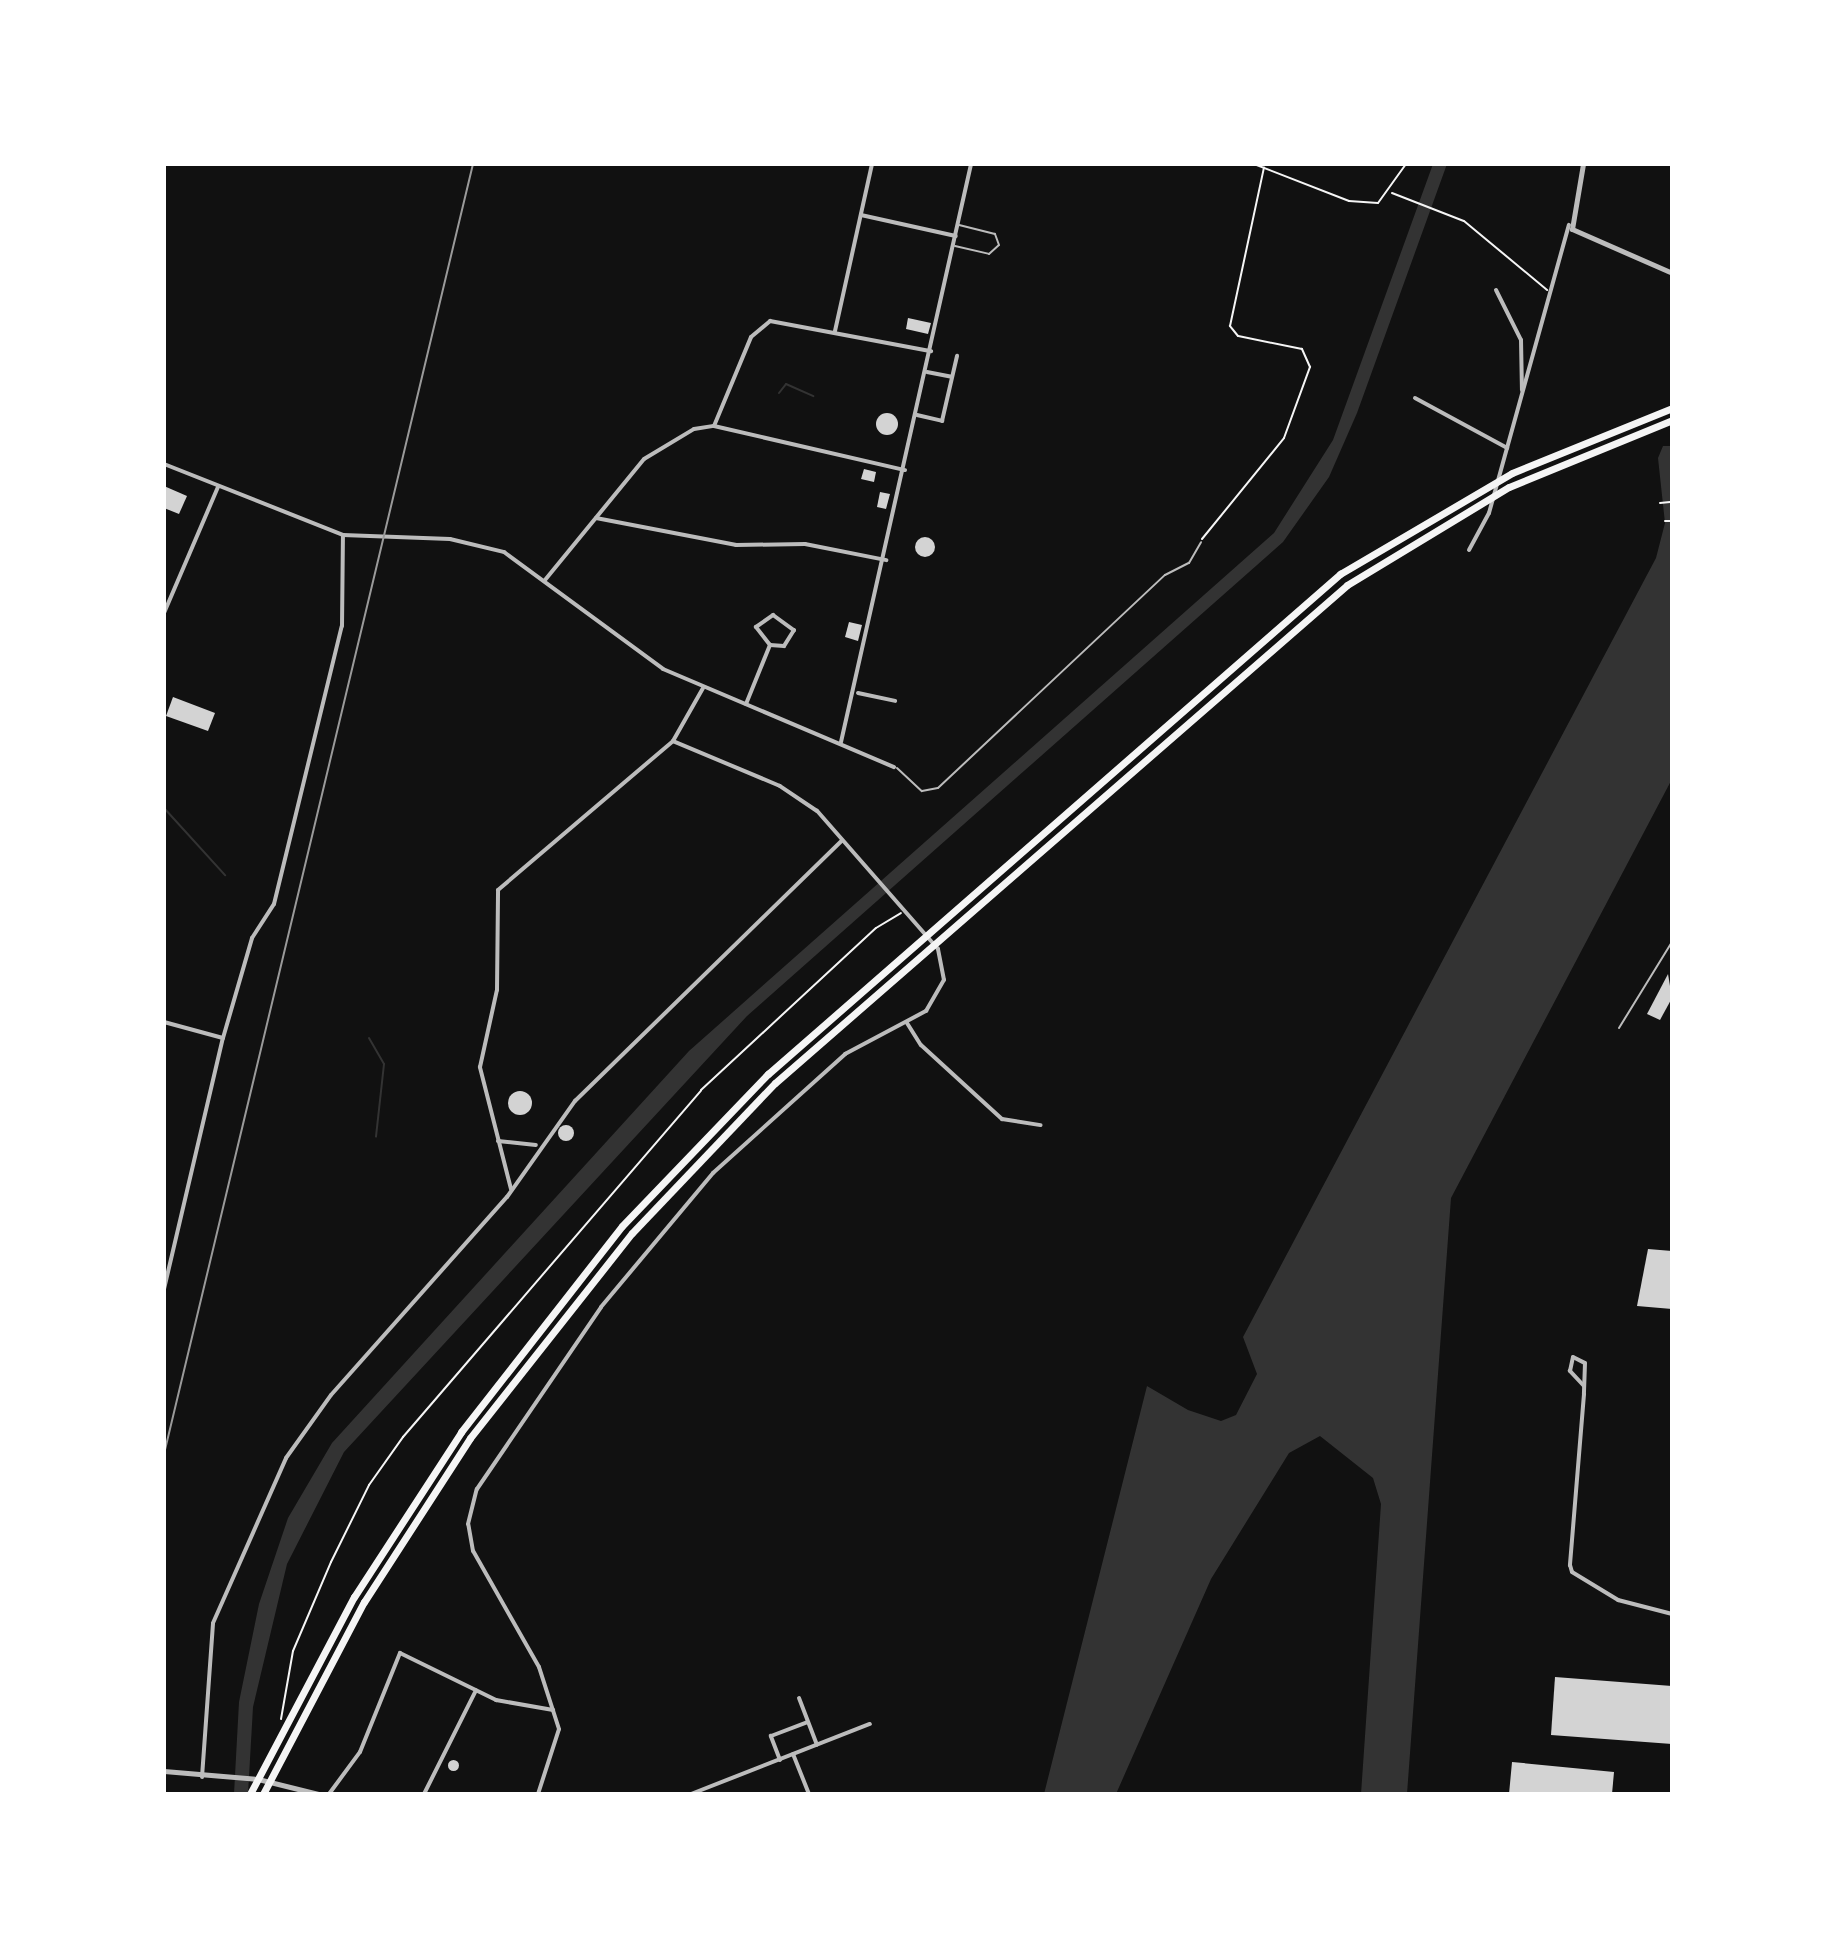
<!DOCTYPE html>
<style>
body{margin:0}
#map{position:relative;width:1836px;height:1958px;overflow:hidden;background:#111;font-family:Mulish,sans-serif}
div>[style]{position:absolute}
.water>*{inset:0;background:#333}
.stream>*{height:2px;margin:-1px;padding:0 1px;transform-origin:1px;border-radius:1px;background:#333}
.building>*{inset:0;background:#d3d3d3}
.round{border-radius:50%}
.path>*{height:2px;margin:-1px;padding:0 1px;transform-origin:1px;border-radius:1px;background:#f5f5f5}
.service>*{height:2px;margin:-1px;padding:0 1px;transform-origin:1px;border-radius:1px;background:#bcbcbc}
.minor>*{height:4px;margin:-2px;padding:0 2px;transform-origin:2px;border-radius:2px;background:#bcbcbc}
.tertiary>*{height:5px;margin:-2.5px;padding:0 2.5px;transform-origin:2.5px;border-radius:2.5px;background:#bcbcbc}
.motorway>*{height:7px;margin:-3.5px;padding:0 3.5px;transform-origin:3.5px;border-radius:3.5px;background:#f5f5f5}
.rail>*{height:2px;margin:-1px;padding:0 1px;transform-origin:1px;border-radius:1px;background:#9a9a9a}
span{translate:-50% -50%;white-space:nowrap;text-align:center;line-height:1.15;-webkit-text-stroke:7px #fff;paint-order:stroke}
.frame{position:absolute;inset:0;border:166px solid #fff;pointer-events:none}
</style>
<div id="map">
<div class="water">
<i style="clip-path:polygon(1433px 164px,1447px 164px,1357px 413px,1329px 477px,1283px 542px,747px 1016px,344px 1452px,287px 1564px,253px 1707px,248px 1794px,234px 1794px,239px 1702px,259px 1604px,288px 1518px,332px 1443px,689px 1051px,1274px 533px,1333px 440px)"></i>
<i style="clip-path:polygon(1663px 446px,1672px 446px,1672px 779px,1451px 1198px,1407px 1794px,1361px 1794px,1381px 1504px,1373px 1478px,1320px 1436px,1289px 1453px,1211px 1579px,1116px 1794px,1044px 1794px,1147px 1386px,1188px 1410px,1221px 1421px,1236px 1415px,1257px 1374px,1243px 1337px,1656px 558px,1665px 523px,1658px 458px)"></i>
</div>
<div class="stream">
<i style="left:779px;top:393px;width:11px;rotate:-52deg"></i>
<i style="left:786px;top:384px;width:30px;rotate:24deg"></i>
<i style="left:164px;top:808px;width:91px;rotate:47.7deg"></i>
<i style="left:369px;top:1038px;width:30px;rotate:60deg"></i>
<i style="left:384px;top:1064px;width:73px;rotate:96.3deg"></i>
</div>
<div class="building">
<i style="clip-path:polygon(908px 318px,931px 323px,928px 334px,906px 329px)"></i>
<i class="round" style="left:876px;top:413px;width:22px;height:22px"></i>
<i style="clip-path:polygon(864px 469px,876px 472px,874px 482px,861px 479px)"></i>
<i style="clip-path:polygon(164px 486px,187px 496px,179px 514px,164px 508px)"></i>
<i style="clip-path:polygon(880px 492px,890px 494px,886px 509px,877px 507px)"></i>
<i class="round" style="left:915px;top:537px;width:20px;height:20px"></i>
<i style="clip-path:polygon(849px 622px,862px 625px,858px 641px,845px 637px)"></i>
<i style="clip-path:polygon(173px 697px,215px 713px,208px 731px,166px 716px)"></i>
<i style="clip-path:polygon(1668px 974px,1672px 998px,1660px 1020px,1647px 1014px)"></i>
<i class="round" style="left:508px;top:1091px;width:24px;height:24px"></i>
<i class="round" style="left:558px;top:1125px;width:16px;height:16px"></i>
<i style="clip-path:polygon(1648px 1249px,1672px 1251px,1672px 1309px,1637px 1306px)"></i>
<i style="clip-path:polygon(1555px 1677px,1672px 1686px,1672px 1744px,1551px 1735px)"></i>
<i class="round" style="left:447.5px;top:1759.5px;width:11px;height:11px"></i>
<i style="clip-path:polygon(1512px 1762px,1614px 1772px,1612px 1794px,1509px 1794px)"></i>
</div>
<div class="path">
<i style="left:1254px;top:164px;width:102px;rotate:21.3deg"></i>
<i style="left:1349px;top:201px;width:29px;rotate:4deg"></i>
<i style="left:1378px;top:203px;width:48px;rotate:-54.3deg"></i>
<i style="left:1392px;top:193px;width:77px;rotate:21.3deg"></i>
<i style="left:1464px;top:221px;width:108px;rotate:39.7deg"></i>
<i style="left:1660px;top:503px;width:10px;rotate:-6deg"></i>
<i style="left:1665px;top:521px;width:7px"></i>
<i style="left:1202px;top:539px;width:130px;rotate:-50.9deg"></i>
<i style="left:1284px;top:438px;width:76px;rotate:-69.9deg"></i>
<i style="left:1310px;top:367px;width:20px;rotate:-114deg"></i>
<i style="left:1302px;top:349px;width:65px;rotate:-168.5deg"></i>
<i style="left:1238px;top:336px;width:13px;rotate:-129deg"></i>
<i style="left:1230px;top:326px;width:162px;rotate:-77.9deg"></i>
<i style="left:281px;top:1719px;width:69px;rotate:-80deg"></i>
<i style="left:293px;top:1651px;width:97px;rotate:-66.9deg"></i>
<i style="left:331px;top:1562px;width:86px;rotate:-63.7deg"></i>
<i style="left:369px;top:1485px;width:59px;rotate:-54.7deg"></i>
<i style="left:403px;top:1437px;width:457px;rotate:-49.3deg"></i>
<i style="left:701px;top:1090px;width:238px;rotate:-42.8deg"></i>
<i style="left:876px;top:928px;width:29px;rotate:-31deg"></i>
</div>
<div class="service">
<i style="left:955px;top:246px;width:35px;rotate:13deg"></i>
<i style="left:989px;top:254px;width:13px;rotate:-42deg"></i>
<i style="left:999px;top:245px;width:12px;rotate:-110deg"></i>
<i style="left:995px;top:234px;width:38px;rotate:-166deg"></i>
<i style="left:897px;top:768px;width:34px;rotate:43deg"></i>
<i style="left:922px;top:791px;width:16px;rotate:-11deg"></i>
<i style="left:938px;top:788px;width:311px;rotate:-43.2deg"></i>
<i style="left:1165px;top:575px;width:27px;rotate:-27deg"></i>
<i style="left:1189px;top:563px;width:24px;rotate:-60deg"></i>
<i style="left:1619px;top:1028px;width:101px;rotate:-58.4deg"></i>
</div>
<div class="minor">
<i style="left:861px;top:215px;width:97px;rotate:12.5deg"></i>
<i style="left:1496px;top:290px;width:56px;rotate:63.4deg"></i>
<i style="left:1521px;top:340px;width:50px;rotate:88.9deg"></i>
<i style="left:835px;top:331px;width:171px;rotate:-77.5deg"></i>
<i style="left:927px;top:372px;width:25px;rotate:11deg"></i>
<i style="left:1415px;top:398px;width:105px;rotate:28.5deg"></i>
<i style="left:917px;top:415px;width:26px;rotate:13deg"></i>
<i style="left:942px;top:421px;width:67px;rotate:-77deg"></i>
<i style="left:714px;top:426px;width:96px;rotate:-67.4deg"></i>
<i style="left:751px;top:337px;width:25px;rotate:-40deg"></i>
<i style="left:770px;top:321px;width:164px;rotate:10.6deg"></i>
<i style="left:164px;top:464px;width:193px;rotate:21.6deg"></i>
<i style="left:343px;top:535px;width:107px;rotate:2.1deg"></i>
<i style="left:450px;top:539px;width:56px;rotate:13.5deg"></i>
<i style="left:504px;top:552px;width:197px;rotate:36.3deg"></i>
<i style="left:663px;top:669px;width:251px;rotate:23deg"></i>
<i style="left:596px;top:518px;width:143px;rotate:10.9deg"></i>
<i style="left:736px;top:545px;width:69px;rotate:-0.8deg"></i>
<i style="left:805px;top:544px;width:83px;rotate:11.2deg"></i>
<i style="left:1469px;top:550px;width:42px;rotate:-61.6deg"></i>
<i style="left:1489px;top:513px;width:299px;rotate:-74.5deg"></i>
<i style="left:545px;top:580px;width:156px;rotate:-50.7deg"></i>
<i style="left:644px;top:459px;width:58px;rotate:-31deg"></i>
<i style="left:694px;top:429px;width:20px;rotate:-9deg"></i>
<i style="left:714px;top:426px;width:196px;rotate:13deg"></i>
<i style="left:164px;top:613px;width:137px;rotate:-66.8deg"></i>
<i style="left:858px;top:693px;width:38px;rotate:12deg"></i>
<i style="left:746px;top:704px;width:64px;rotate:-67.9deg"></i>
<i style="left:770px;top:645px;width:23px;rotate:-128deg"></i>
<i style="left:756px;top:627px;width:21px;rotate:-35deg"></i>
<i style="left:773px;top:615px;width:26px;rotate:36deg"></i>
<i style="left:794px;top:630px;width:19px;rotate:122deg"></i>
<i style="left:784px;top:646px;width:14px;rotate:-176deg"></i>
<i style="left:841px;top:742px;width:592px;rotate:-77.32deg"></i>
<i style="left:164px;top:1022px;width:61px;rotate:15.2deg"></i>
<i style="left:907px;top:1023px;width:26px;rotate:58deg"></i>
<i style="left:921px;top:1045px;width:110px;rotate:42.4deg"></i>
<i style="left:1002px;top:1119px;width:39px;rotate:9deg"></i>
<i style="left:498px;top:1141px;width:38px;rotate:6deg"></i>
<i style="left:511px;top:1189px;width:126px;rotate:-104.3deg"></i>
<i style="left:480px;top:1067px;width:79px;rotate:-77.6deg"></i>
<i style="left:497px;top:990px;width:100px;rotate:-89.4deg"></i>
<i style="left:498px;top:890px;width:230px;rotate:-40.4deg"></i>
<i style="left:673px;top:741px;width:61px;rotate:-60.5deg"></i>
<i style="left:164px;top:1289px;width:258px;rotate:-76.8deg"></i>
<i style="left:223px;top:1038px;width:104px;rotate:-73.8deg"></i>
<i style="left:252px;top:938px;width:40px;rotate:-57.1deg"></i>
<i style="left:274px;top:904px;width:286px;rotate:-76.3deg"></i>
<i style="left:342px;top:626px;width:91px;rotate:-89.4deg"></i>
<i style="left:1584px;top:1386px;width:21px;rotate:-133deg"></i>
<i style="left:1570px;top:1371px;width:14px;rotate:-78deg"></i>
<i style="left:1573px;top:1357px;width:13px;rotate:27deg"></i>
<i style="left:1585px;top:1363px;width:31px;rotate:92deg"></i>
<i style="left:1584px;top:1394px;width:172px;rotate:94.7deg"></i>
<i style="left:1570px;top:1565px;width:7px;rotate:74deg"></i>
<i style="left:1572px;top:1572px;width:54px;rotate:31.3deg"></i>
<i style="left:1618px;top:1600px;width:56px;rotate:14.5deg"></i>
<i style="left:799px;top:1698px;width:50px;rotate:69deg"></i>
<i style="left:793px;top:1754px;width:43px;rotate:68.2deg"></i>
<i style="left:780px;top:1760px;width:26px;rotate:-111deg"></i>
<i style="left:771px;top:1736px;width:39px;rotate:-21deg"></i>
<i style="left:202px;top:1777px;width:154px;rotate:-85.9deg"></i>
<i style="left:213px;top:1623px;width:180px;rotate:-66.1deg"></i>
<i style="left:286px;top:1458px;width:77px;rotate:-54.5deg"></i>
<i style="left:331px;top:1395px;width:265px;rotate:-48.4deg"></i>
<i style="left:507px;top:1197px;width:118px;rotate:-54.7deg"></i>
<i style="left:575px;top:1101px;width:373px;rotate:-44.3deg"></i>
<i style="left:329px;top:1794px;width:52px;rotate:-53.6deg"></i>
<i style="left:360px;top:1752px;width:107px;rotate:-68deg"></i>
<i style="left:400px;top:1653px;width:107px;rotate:26.1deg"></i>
<i style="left:496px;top:1700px;width:58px;rotate:10deg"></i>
<i style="left:424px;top:1794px;width:116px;rotate:-63.4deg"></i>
<i style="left:538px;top:1794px;width:68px;rotate:-72.1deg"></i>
<i style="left:559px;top:1729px;width:65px;rotate:-107.9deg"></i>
<i style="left:539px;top:1667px;width:133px;rotate:-119.6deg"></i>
<i style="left:473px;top:1551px;width:27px;rotate:-100deg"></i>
<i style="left:468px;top:1524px;width:36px;rotate:-76deg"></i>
<i style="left:477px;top:1489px;width:220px;rotate:-55.7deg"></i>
<i style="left:601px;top:1307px;width:175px;rotate:-50.1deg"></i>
<i style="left:713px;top:1173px;width:178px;rotate:-42deg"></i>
<i style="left:845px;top:1054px;width:92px;rotate:-28deg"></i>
<i style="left:926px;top:1011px;width:36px;rotate:-60deg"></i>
<i style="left:944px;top:980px;width:32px;rotate:-101deg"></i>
<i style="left:938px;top:949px;width:184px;rotate:-131.2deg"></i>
<i style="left:817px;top:811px;width:45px;rotate:-146deg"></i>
<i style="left:780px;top:786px;width:116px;rotate:-157.2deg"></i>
<i style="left:691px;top:1794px;width:192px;rotate:-21.4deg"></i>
</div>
<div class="tertiary">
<i style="left:1583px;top:164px;width:66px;rotate:99.6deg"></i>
<i style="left:1572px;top:229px;width:109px;rotate:23.7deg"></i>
<i style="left:164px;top:1771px;width:94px;rotate:4.9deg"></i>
<i style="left:258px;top:1779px;width:62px;rotate:14deg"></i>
</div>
<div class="motorway">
<i style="left:250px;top:1794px;width:223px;rotate:-62.2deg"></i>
<i style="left:354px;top:1597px;width:197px;rotate:-57deg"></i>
<i style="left:461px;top:1432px;width:261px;rotate:-52deg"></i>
<i style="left:622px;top:1226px;width:211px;rotate:-46.2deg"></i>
<i style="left:768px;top:1074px;width:760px;rotate:-41.16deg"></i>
<i style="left:1340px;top:574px;width:199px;rotate:-30.4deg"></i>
<i style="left:1512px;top:473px;width:173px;rotate:-22.1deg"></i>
<i style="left:263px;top:1794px;width:217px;rotate:-62.3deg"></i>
<i style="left:364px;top:1602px;width:195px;rotate:-57.1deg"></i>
<i style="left:470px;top:1438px;width:261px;rotate:-51.7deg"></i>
<i style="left:632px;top:1233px;width:207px;rotate:-46.4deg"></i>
<i style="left:775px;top:1083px;width:758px;rotate:-41.04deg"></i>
<i style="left:1347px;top:585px;width:189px;rotate:-31.2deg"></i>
<i style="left:1509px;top:487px;width:176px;rotate:-22.3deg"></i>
</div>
<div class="rail">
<i style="left:164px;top:1454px;width:1326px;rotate:-76.53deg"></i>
</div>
<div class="frame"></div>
</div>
